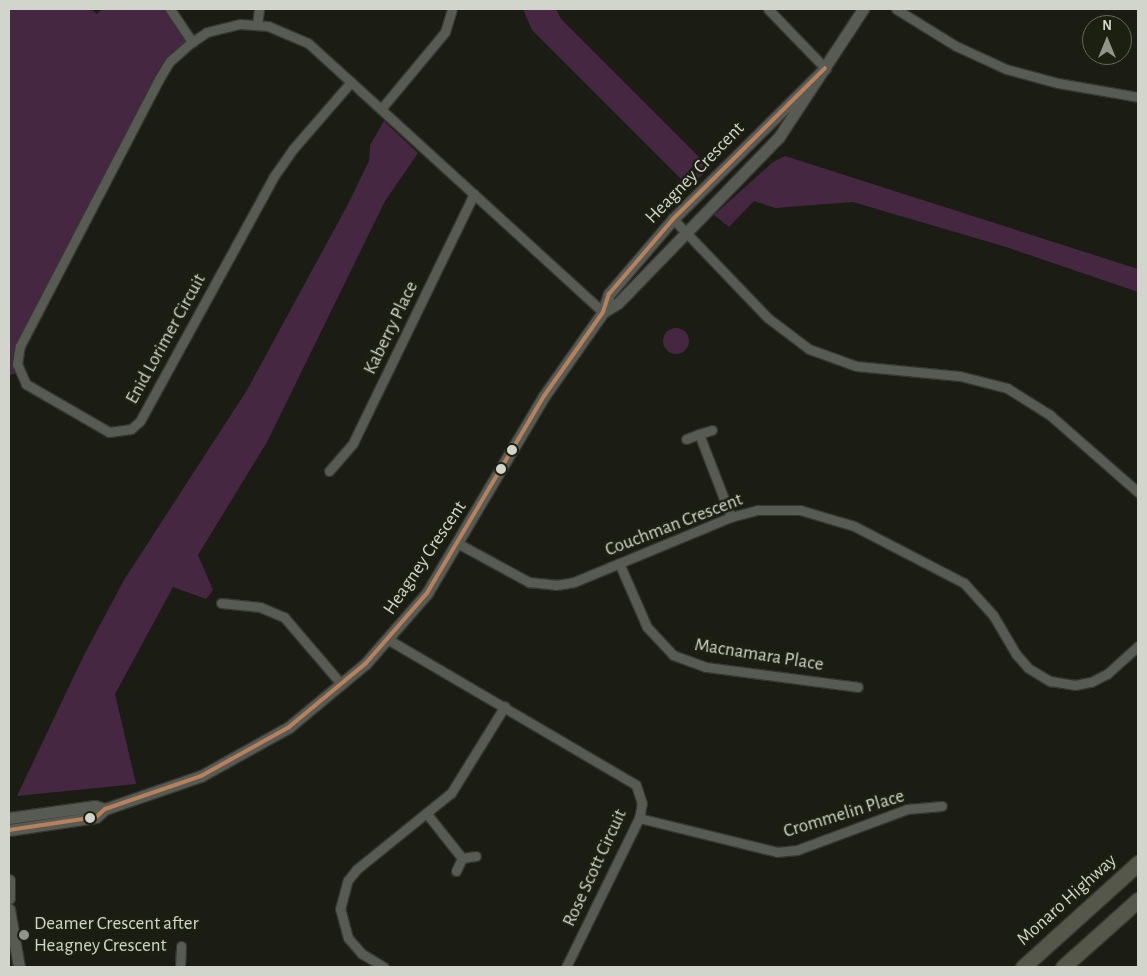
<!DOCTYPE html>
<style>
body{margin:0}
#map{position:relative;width:1147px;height:976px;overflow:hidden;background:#1b1c14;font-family:"Alegreya Sans",sans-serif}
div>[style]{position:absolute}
.green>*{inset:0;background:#452741}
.round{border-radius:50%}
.roads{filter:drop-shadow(1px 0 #363731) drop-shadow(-1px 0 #363731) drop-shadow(0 1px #363731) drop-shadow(0 -1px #363731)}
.minor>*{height:9px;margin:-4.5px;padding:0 4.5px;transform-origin:4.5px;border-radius:4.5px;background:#585a54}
.tertiary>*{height:11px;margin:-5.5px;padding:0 5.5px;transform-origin:5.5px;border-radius:5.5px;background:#585a54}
.trunk>*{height:15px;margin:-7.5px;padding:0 7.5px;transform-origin:7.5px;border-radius:7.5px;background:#54574a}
.bus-1>*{height:4px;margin:-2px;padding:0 2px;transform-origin:2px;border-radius:2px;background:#b6815c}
.dots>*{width:14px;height:14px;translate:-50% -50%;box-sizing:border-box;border:2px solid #1c2011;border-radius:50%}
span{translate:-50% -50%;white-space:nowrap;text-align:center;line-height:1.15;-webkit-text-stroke:5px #1c2011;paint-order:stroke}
.street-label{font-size:19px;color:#d2d5cb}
.poi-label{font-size:19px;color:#d2d5cb}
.left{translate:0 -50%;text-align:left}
.frame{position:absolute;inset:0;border:10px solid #d2d5cb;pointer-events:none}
.north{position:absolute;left:1082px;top:15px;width:50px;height:50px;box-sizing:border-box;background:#1c2011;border:1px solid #65685b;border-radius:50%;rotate:0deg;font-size:14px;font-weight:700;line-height:20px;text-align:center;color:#d2d5cb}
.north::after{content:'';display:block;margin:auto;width:18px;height:22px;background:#92948b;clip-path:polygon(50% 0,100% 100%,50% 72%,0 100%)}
</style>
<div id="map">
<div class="green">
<i style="clip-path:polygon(9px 9px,91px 9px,97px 14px,102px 9px,170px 9px,192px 42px,170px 61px,20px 346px,19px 373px,9px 375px)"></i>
<i style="clip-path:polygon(523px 9px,556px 9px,561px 19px,710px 168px,689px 187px,532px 30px)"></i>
<i style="clip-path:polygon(384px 121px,418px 153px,385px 201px,267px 442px,198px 555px,213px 590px,206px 599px,173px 587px,115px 694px,136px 784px,17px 796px,84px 655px,124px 580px,247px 390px,347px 206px,369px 161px,370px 145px)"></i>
<i style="clip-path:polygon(785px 156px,1138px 269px,1138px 292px,1006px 247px,853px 202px,775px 208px,754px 201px,729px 227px,714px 215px,773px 162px)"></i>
<i class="round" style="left:663px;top:328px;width:26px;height:26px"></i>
</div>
<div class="roads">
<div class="minor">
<i style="left:170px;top:9px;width:40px;rotate:56deg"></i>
<i style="left:768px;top:9px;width:82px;rotate:46deg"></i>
<i style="left:896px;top:9px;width:70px;rotate:31.7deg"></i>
<i style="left:956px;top:46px;width:55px;rotate:24.7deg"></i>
<i style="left:1006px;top:69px;width:54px;rotate:15.1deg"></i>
<i style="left:1058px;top:83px;width:81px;rotate:9.9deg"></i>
<i style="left:257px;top:24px;width:15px;rotate:-82deg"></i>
<i style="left:351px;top:82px;width:89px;rotate:130.9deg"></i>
<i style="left:293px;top:149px;width:35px;rotate:125deg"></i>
<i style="left:273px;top:178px;width:277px;rotate:118.7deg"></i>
<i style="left:140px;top:421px;width:12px;rotate:138deg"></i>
<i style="left:131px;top:429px;width:22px;rotate:172deg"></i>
<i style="left:109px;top:432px;width:96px;rotate:-150deg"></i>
<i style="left:26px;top:384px;width:22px;rotate:-114deg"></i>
<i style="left:17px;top:364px;width:18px;rotate:-81deg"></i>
<i style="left:20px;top:346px;width:301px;rotate:-62.5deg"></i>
<i style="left:159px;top:79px;width:21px;rotate:-59deg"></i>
<i style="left:170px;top:61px;width:29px;rotate:-41deg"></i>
<i style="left:192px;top:42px;width:18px;rotate:-34deg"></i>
<i style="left:207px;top:32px;width:34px;rotate:-14deg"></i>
<i style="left:240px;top:24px;width:28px;rotate:4deg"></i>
<i style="left:268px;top:26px;width:43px;rotate:23deg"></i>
<i style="left:308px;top:43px;width:58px;rotate:42.2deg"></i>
<i style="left:351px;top:82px;width:341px;rotate:42.4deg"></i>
<i style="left:381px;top:109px;width:100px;rotate:-50.3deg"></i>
<i style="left:445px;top:32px;width:24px;rotate:-73deg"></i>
<i style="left:673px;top:219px;width:137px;rotate:46.2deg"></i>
<i style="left:768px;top:318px;width:51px;rotate:37.1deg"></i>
<i style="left:809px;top:349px;width:50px;rotate:19.9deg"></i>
<i style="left:856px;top:366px;width:104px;rotate:5.5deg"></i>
<i style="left:960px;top:376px;width:49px;rotate:14.3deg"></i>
<i style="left:1007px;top:388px;width:51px;rotate:32.1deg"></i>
<i style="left:1050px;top:415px;width:117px;rotate:41.2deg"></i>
<i style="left:712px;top:430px;width:14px;rotate:163deg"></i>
<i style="left:699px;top:434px;width:89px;rotate:68.9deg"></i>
<i style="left:686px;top:439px;width:14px;rotate:-21deg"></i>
<i style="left:329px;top:471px;width:37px;rotate:-49deg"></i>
<i style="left:353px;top:443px;width:277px;rotate:-64.1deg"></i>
<i style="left:459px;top:544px;width:80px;rotate:28.5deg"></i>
<i style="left:529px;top:582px;width:27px;rotate:6deg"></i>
<i style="left:556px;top:585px;width:18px;rotate:-9deg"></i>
<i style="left:574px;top:582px;width:170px;rotate:-22.5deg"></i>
<i style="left:731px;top:517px;width:28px;rotate:-15deg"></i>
<i style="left:758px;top:510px;width:42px"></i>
<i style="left:800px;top:510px;width:56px;rotate:16.5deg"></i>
<i style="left:854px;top:526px;width:124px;rotate:27.4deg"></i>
<i style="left:964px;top:583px;width:43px;rotate:47.8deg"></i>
<i style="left:993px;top:615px;width:45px;rotate:59.5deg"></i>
<i style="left:1016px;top:654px;width:18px;rotate:49deg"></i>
<i style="left:1028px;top:668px;width:26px;rotate:31deg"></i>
<i style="left:1050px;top:681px;width:25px;rotate:9deg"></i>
<i style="left:1075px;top:685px;width:16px;rotate:-11deg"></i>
<i style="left:1091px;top:682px;width:18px;rotate:-27deg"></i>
<i style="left:1107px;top:674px;width:42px;rotate:-42.1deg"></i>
<i style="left:619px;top:563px;width:70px;rotate:66.4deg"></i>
<i style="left:647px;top:627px;width:38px;rotate:47deg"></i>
<i style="left:673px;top:655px;width:35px;rotate:20deg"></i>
<i style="left:706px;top:667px;width:153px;rotate:7.5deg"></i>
<i style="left:221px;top:603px;width:39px;rotate:6deg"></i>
<i style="left:260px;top:607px;width:26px;rotate:23deg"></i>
<i style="left:284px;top:617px;width:89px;rotate:49.5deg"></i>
<i style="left:389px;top:640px;width:286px;rotate:30.4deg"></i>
<i style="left:636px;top:785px;width:19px;rotate:72deg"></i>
<i style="left:642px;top:803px;width:15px;rotate:101deg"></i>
<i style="left:639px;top:818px;width:166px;rotate:116.1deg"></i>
<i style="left:427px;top:814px;width:56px;rotate:51.5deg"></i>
<i style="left:462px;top:858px;width:14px;rotate:-8deg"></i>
<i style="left:639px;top:818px;width:142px;rotate:13.8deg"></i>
<i style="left:777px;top:852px;width:20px;rotate:-6deg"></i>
<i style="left:797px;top:850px;width:117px;rotate:-20.4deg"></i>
<i style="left:907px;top:809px;width:35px;rotate:-5deg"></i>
<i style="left:456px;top:871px;width:14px;rotate:-65deg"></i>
<i style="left:180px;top:967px;width:21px;rotate:-87deg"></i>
<i style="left:384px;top:967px;width:26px;rotate:-149deg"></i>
<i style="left:362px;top:954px;width:21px;rotate:-131deg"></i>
<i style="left:348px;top:938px;width:30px;rotate:-105deg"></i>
<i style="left:340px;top:909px;width:30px;rotate:-75deg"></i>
<i style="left:348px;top:880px;width:14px;rotate:-51deg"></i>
<i style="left:357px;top:869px;width:121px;rotate:-39deg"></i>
<i style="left:451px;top:793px;width:102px;rotate:-58.2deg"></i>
</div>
<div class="tertiary">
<i style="left:603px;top:312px;width:17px;rotate:-31deg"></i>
<i style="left:618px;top:303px;width:231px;rotate:-45.9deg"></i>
<i style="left:779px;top:137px;width:153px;rotate:-56.7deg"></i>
<i style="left:9px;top:818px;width:87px;rotate:-7.9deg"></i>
<i style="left:95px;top:806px;width:10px;rotate:17deg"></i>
<i style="left:9px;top:830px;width:88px;rotate:-8.5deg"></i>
<i style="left:96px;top:817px;width:12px;rotate:-42deg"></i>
<i style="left:105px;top:809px;width:102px;rotate:-19deg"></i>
<i style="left:201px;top:776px;width:101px;rotate:-29.1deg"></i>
<i style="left:289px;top:727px;width:100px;rotate:-39.7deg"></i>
<i style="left:366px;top:663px;width:93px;rotate:-48.9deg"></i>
<i style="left:427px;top:593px;width:229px;rotate:-59.3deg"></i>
<i style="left:544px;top:396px;width:103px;rotate:-54.9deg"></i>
<i style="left:603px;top:312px;width:19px;rotate:-72deg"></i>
<i style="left:609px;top:294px;width:99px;rotate:-49.5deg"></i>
<i style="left:673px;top:219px;width:214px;rotate:-44.8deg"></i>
<i style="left:9px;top:880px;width:18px;rotate:90deg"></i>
<i style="left:9px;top:909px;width:59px;rotate:80.2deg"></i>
</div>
<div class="trunk">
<i style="left:1023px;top:967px;width:155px;rotate:-42.1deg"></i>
<i style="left:1063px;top:967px;width:101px;rotate:-41.8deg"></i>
</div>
</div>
<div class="bus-1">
<i style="left:9px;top:830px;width:88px;rotate:-8.5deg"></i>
<i style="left:96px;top:817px;width:12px;rotate:-42deg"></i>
<i style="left:105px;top:809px;width:102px;rotate:-19deg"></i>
<i style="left:201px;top:776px;width:101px;rotate:-29.1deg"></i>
<i style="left:289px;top:727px;width:100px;rotate:-39.7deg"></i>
<i style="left:366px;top:663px;width:93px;rotate:-48.9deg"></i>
<i style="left:427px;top:593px;width:229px;rotate:-59.3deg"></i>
<i style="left:544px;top:396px;width:103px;rotate:-54.9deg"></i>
<i style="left:603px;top:312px;width:19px;rotate:-72deg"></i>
<i style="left:609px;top:294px;width:99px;rotate:-49.5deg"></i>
<i style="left:673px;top:219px;width:214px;rotate:-44.8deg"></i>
</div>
<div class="dots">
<i style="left:512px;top:450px;background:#d2d5cb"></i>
<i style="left:501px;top:469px;background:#d2d5cb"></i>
<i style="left:90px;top:818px;background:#d2d5cb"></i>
<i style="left:24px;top:935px;background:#92948b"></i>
</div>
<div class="street-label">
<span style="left:695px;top:173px;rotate:-46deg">Heagney Crescent</span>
<span style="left:391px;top:328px;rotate:-64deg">Kaberry Place</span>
<span style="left:166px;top:339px;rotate:-61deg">Enid Lorimer Circuit</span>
<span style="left:674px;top:525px;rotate:-21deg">Couchman Crescent</span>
<span style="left:425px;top:558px;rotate:-56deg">Heagney Crescent</span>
<span style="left:759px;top:655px;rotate:9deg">Macnamara Place</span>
<span style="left:844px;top:814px;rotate:-17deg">Crommelin Place</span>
<span style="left:595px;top:868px;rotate:-65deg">Rose Scott Circuit</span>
<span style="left:1067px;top:900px;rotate:-42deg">Monaro Highway</span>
</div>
<div class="poi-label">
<span class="left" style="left:34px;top:935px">Deamer Crescent after<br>Heagney Crescent</span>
</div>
<div class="frame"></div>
<div class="north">N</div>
</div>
